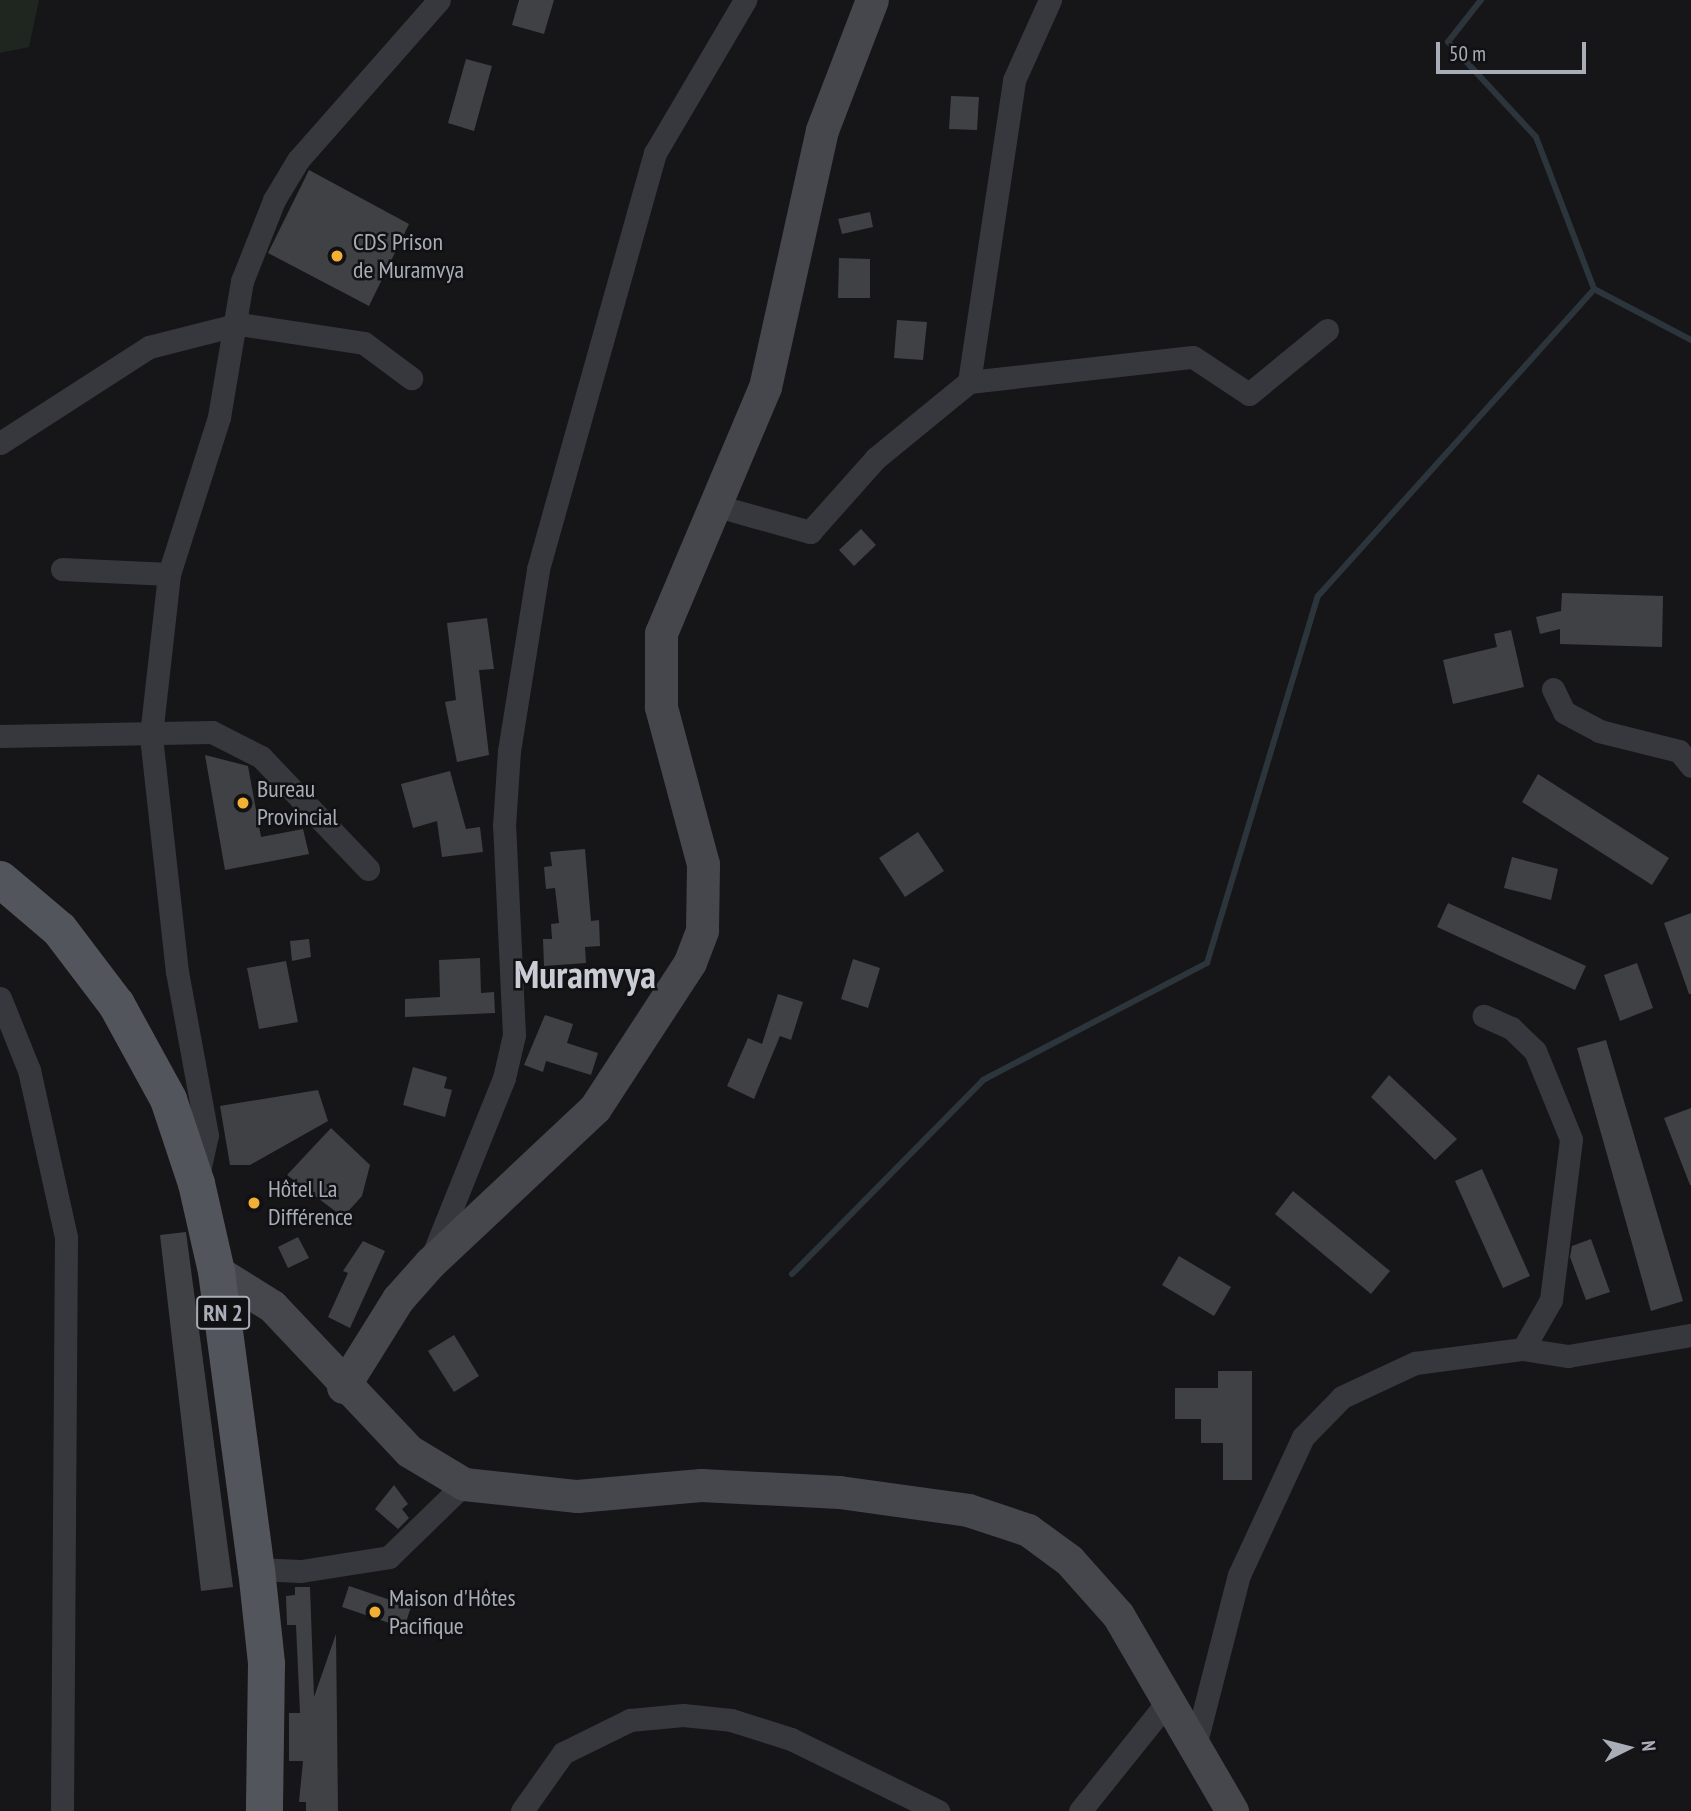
<!DOCTYPE html>
<meta charset="utf-8">
<style>
body{margin:0}
#map{position:relative;width:1691px;height:1811px;overflow:hidden;background:#161618;font-family:"PT Sans Narrow",sans-serif}
div>[style]{position:absolute}
.green>*{inset:0;background:#1e261f}
.stream>*{height:6px;margin:-3px;padding:0 3px;transform-origin:3px;border-radius:3px;background:#2c353c}
.building>*{inset:0;background:#404145}
.street>*{height:23px;margin:-11.5px;padding:0 11.5px;transform-origin:11.5px;border-radius:11.5px;background:#37383d}
.secondary>*{height:33px;margin:-16.5px;padding:0 16.5px;transform-origin:16.5px;border-radius:16.5px;background:#45474d}
.primary>*{height:37px;margin:-18.5px;padding:0 18.5px;transform-origin:18.5px;border-radius:18.5px;background:#53555c}
.dots>*{width:19px;height:19px;translate:-50% -50%;box-sizing:border-box;border:4px solid #111113;border-radius:50%}
span{translate:-50% -50%;white-space:nowrap;text-align:center;line-height:1.15;-webkit-text-stroke:5px #111113;paint-order:stroke}
.shield-label span{padding:2px 5px;background:#111113;border:2px solid;border-radius:5px;-webkit-text-stroke-width:0}
.shield-label{font-size:23px;color:#a8adb8;font-weight:700}
.poi-label{font-size:24px;color:#a8adb8}
.left{translate:0 -50%;text-align:left}
.town-label{font-size:38px;color:#c9ccd4;font-weight:700}
.north{position:absolute;left:1593px;top:1713px;width:70px;height:70px;-webkit-text-stroke:5px #111113;paint-order:stroke;rotate:84deg;font-size:19px;font-weight:700;line-height:28px;text-align:center;color:#a8adb8}
.north::after{content:'';display:block;margin:auto;width:24px;height:32px;background:#a8adb8;clip-path:polygon(50% 0,100% 100%,50% 72%,0 100%)}
.scale{position:absolute;left:1436px;top:42px;width:150px;height:32px;box-sizing:border-box;border:4px solid #a8adb8;border-top:0;padding-left:9px;font-size:21px;line-height:24px;white-space:nowrap;color:#a8adb8;-webkit-text-stroke:5px #111113;paint-order:stroke}
</style>
<div id="map">
<div class="green">
<i style="clip-path:polygon(0 0,39px 0,29px 47px,0 53px)"></i>
</div>
<div class="stream">
<i style="left:1481px;top:0;width:53px;rotate:128.2deg"></i>
<i style="left:1448px;top:42px;width:129px;rotate:47.2deg"></i>
<i style="left:1536px;top:137px;width:163px;rotate:69.1deg"></i>
<i style="left:1594px;top:289px;width:110px;rotate:27.7deg"></i>
<i style="left:792px;top:1274px;width:272px;rotate:-45.4deg"></i>
<i style="left:983px;top:1080px;width:253px;rotate:-27.6deg"></i>
<i style="left:1207px;top:963px;width:383px;rotate:-73.2deg"></i>
<i style="left:1318px;top:596px;width:413px;rotate:-48deg"></i>
</div>
<div class="building">
<i style="clip-path:polygon(519px 0,554px 0,544px 34px,512px 25px)"></i>
<i style="clip-path:polygon(466px 59px,492px 66px,474px 131px,448px 123px)"></i>
<i style="clip-path:polygon(951px 96px,979px 97px,977px 130px,949px 129px)"></i>
<i style="clip-path:polygon(309px 170px,409px 224px,369px 306px,268px 253px)"></i>
<i style="clip-path:polygon(870px 212px,873px 227px,842px 234px,838px 219px)"></i>
<i style="clip-path:polygon(839px 258px,870px 259px,870px 298px,838px 298px)"></i>
<i style="clip-path:polygon(897px 320px,927px 322px,923px 360px,894px 358px)"></i>
<i style="clip-path:polygon(861px 529px,876px 545px,854px 566px,839px 550px)"></i>
<i style="clip-path:polygon(1562px 593px,1663px 596px,1662px 647px,1560px 644px,1560px 629px,1540px 634px,1536px 617px,1561px 611px)"></i>
<i style="clip-path:polygon(487px 618px,494px 669px,479px 670px,489px 755px,457px 762px,445px 702px,456px 700px,447px 623px)"></i>
<i style="clip-path:polygon(1511px 630px,1524px 687px,1453px 704px,1443px 660px,1497px 647px,1494px 634px)"></i>
<i style="clip-path:polygon(205px 755px,248px 766px,261px 837px,303px 829px,309px 854px,225px 870px)"></i>
<i style="clip-path:polygon(450px 771px,466px 829px,480px 827px,483px 852px,442px 857px,437px 821px,413px 828px,401px 784px)"></i>
<i style="clip-path:polygon(1538px 774px,1669px 858px,1652px 885px,1522px 802px)"></i>
<i style="clip-path:polygon(918px 832px,944px 871px,905px 897px,879px 858px)"></i>
<i style="clip-path:polygon(585px 849px,591px 921px,599px 920px,600px 946px,585px 947px,586px 963px,544px 966px,543px 939px,552px 939px,551px 924px,559px 923px,555px 888px,546px 889px,544px 867px,552px 866px,550px 852px)"></i>
<i style="clip-path:polygon(1512px 857px,1558px 869px,1551px 900px,1504px 888px)"></i>
<i style="clip-path:polygon(1448px 903px,1586px 966px,1575px 990px,1437px 927px)"></i>
<i style="clip-path:polygon(1691px 913px,1691px 994px,1689px 994px,1664px 923px)"></i>
<i style="clip-path:polygon(309px 939px,311px 957px,292px 961px,290px 941px)"></i>
<i style="clip-path:polygon(480px 958px,481px 993px,494px 992px,495px 1013px,405px 1017px,405px 999px,440px 997px,439px 960px)"></i>
<i style="clip-path:polygon(853px 959px,880px 968px,868px 1008px,841px 999px)"></i>
<i style="clip-path:polygon(286px 961px,298px 1022px,259px 1029px,247px 968px)"></i>
<i style="clip-path:polygon(1637px 963px,1653px 1008px,1620px 1021px,1604px 975px)"></i>
<i style="clip-path:polygon(778px 994px,803px 1002px,791px 1040px,780px 1036px,754px 1099px,727px 1086px,748px 1038px,762px 1044px)"></i>
<i style="clip-path:polygon(545px 1015px,573px 1024px,567px 1043px,598px 1053px,591px 1075px,546px 1061px,543px 1072px,524px 1065px)"></i>
<i style="clip-path:polygon(1606px 1040px,1683px 1301px,1651px 1311px,1577px 1048px)"></i>
<i style="clip-path:polygon(413px 1067px,447px 1077px,444px 1088px,452px 1090px,445px 1117px,403px 1105px)"></i>
<i style="clip-path:polygon(1389px 1075px,1457px 1139px,1435px 1160px,1371px 1097px)"></i>
<i style="clip-path:polygon(318px 1090px,328px 1121px,250px 1165px,230px 1165px,220px 1106px)"></i>
<i style="clip-path:polygon(1691px 1108px,1691px 1185px,1690px 1185px,1664px 1118px)"></i>
<i style="clip-path:polygon(331px 1128px,370px 1165px,362px 1196px,343px 1217px,287px 1175px)"></i>
<i style="clip-path:polygon(1482px 1169px,1530px 1276px,1503px 1288px,1455px 1181px)"></i>
<i style="clip-path:polygon(1293px 1191px,1390px 1271px,1371px 1294px,1275px 1214px)"></i>
<i style="clip-path:polygon(186px 1232px,233px 1587px,201px 1591px,160px 1235px)"></i>
<i style="clip-path:polygon(298px 1237px,309px 1258px,288px 1268px,278px 1247px)"></i>
<i style="clip-path:polygon(1591px 1239px,1610px 1292px,1586px 1300px,1570px 1257px,1572px 1246px)"></i>
<i style="clip-path:polygon(363px 1241px,385px 1251px,350px 1328px,328px 1317px,348px 1273px,343px 1271px)"></i>
<i style="clip-path:polygon(1179px 1256px,1231px 1287px,1214px 1316px,1162px 1285px)"></i>
<i style="clip-path:polygon(454px 1335px,479px 1376px,454px 1392px,428px 1351px)"></i>
<i style="clip-path:polygon(1218px 1371px,1252px 1371px,1252px 1480px,1223px 1480px,1223px 1443px,1201px 1443px,1201px 1419px,1175px 1419px,1175px 1388px,1218px 1388px)"></i>
<i style="clip-path:polygon(394px 1485px,408px 1504px,402px 1509px,409px 1518px,398px 1529px,375px 1509px)"></i>
<i style="clip-path:polygon(349px 1586px,411px 1607px,404px 1628px,342px 1607px)"></i>
<i style="clip-path:polygon(295px 1587px,310px 1587px,314px 1697px,336px 1634px,338px 1811px,306px 1811px,306px 1802px,299px 1802px,303px 1761px,289px 1761px,289px 1713px,300px 1713px,296px 1625px,287px 1625px,286px 1596px,295px 1595px)"></i>
</div>
<div class="street">
<i style="left:969px;top:382px;width:225px;rotate:-6.4deg"></i>
<i style="left:1193px;top:357px;width:67px;rotate:33.5deg"></i>
<i style="left:1249px;top:394px;width:101px;rotate:-39.4deg"></i>
<i style="left:0;top:443px;width:177px;rotate:-32.8deg"></i>
<i style="left:149px;top:347px;width:93px;rotate:-14.3deg"></i>
<i style="left:239px;top:324px;width:126px;rotate:8.6deg"></i>
<i style="left:364px;top:343px;width:59px;rotate:36.7deg"></i>
<i style="left:717px;top:506px;width:97px;rotate:15.6deg"></i>
<i style="left:810px;top:532px;width:99px;rotate:-48.3deg"></i>
<i style="left:876px;top:458px;width:120px;rotate:-39.3deg"></i>
<i style="left:969px;top:382px;width:305px;rotate:-81.5deg"></i>
<i style="left:1014px;top:80px;width:88px;rotate:-65.8deg"></i>
<i style="left:62px;top:569px;width:107px;rotate:2.7deg"></i>
<i style="left:1553px;top:689px;width:25px;rotate:64deg"></i>
<i style="left:1564px;top:712px;width:40px;rotate:28deg"></i>
<i style="left:1599px;top:731px;width:82px;rotate:14deg"></i>
<i style="left:1679px;top:751px;width:19px;rotate:51deg"></i>
<i style="left:0;top:736px;width:212px;rotate:-1.1deg"></i>
<i style="left:212px;top:732px;width:55px;rotate:27deg"></i>
<i style="left:261px;top:757px;width:155px;rotate:46.3deg"></i>
<i style="left:0;top:998px;width:78px;rotate:68.1deg"></i>
<i style="left:29px;top:1070px;width:171px;rotate:77.5deg"></i>
<i style="left:66px;top:1237px;width:574px;rotate:90.4deg"></i>
<i style="left:197px;top:1180px;width:46px;rotate:-77.5deg"></i>
<i style="left:207px;top:1135px;width:166px;rotate:-100.4deg"></i>
<i style="left:177px;top:972px;width:238px;rotate:-96.3deg"></i>
<i style="left:151px;top:735px;width:162px;rotate:-83.6deg"></i>
<i style="left:169px;top:574px;width:165px;rotate:-72.3deg"></i>
<i style="left:219px;top:417px;width:138px;rotate:-80.4deg"></i>
<i style="left:242px;top:281px;width:87px;rotate:-68.4deg"></i>
<i style="left:274px;top:200px;width:47px;rotate:-59deg"></i>
<i style="left:298px;top:160px;width:213px;rotate:-48.6deg"></i>
<i style="left:432px;top:1257px;width:193px;rotate:-68.1deg"></i>
<i style="left:504px;top:1078px;width:44px;rotate:-76.9deg"></i>
<i style="left:514px;top:1035px;width:209px;rotate:-92.7deg"></i>
<i style="left:504px;top:826px;width:75px;rotate:-86.2deg"></i>
<i style="left:509px;top:751px;width:184px;rotate:-80.9deg"></i>
<i style="left:538px;top:569px;width:432px;rotate:-74.3deg"></i>
<i style="left:655px;top:153px;width:178px;rotate:-59.5deg"></i>
<i style="left:1523px;top:1349px;width:46px;rotate:8.8deg"></i>
<i style="left:1568px;top:1356px;width:125px;rotate:-9.7deg"></i>
<i style="left:256px;top:1569px;width:45px;rotate:2.5deg"></i>
<i style="left:301px;top:1571px;width:89px;rotate:-9deg"></i>
<i style="left:389px;top:1557px;width:105px;rotate:-44.2deg"></i>
<i style="left:1196px;top:1742px;width:172px;rotate:-75.6deg"></i>
<i style="left:1239px;top:1575px;width:152px;rotate:-65.1deg"></i>
<i style="left:1303px;top:1437px;width:56px;rotate:-45.7deg"></i>
<i style="left:1342px;top:1397px;width:81px;rotate:-25deg"></i>
<i style="left:1415px;top:1363px;width:109px;rotate:-7.4deg"></i>
<i style="left:1523px;top:1349px;width:56px;rotate:-60.3deg"></i>
<i style="left:1551px;top:1300px;width:162px;rotate:-82.9deg"></i>
<i style="left:1571px;top:1139px;width:95px;rotate:-112.2deg"></i>
<i style="left:1535px;top:1051px;width:33px;rotate:-136deg"></i>
<i style="left:1511px;top:1028px;width:30px;rotate:-156deg"></i>
<i style="left:522px;top:1811px;width:71px;rotate:-54.7deg"></i>
<i style="left:563px;top:1753px;width:75px;rotate:-26.2deg"></i>
<i style="left:630px;top:1720px;width:53px;rotate:-5.4deg"></i>
<i style="left:683px;top:1715px;width:48px;rotate:5.9deg"></i>
<i style="left:731px;top:1720px;width:63px;rotate:17.6deg"></i>
<i style="left:791px;top:1739px;width:164px;rotate:26.1deg"></i>
<i style="left:1080px;top:1811px;width:141px;rotate:-51.3deg"></i>
</div>
<div class="secondary">
<i style="left:216px;top:1271px;width:66px;rotate:32deg"></i>
<i style="left:272px;top:1306px;width:199px;rotate:46.6deg"></i>
<i style="left:409px;top:1451px;width:64px;rotate:31deg"></i>
<i style="left:464px;top:1484px;width:114px;rotate:6.1deg"></i>
<i style="left:577px;top:1496px;width:124px;rotate:-5.1deg"></i>
<i style="left:701px;top:1485px;width:138px;rotate:2.9deg"></i>
<i style="left:839px;top:1492px;width:130px;rotate:7.9deg"></i>
<i style="left:968px;top:1510px;width:63px;rotate:18.4deg"></i>
<i style="left:1028px;top:1530px;width:51px;rotate:36.2deg"></i>
<i style="left:1069px;top:1560px;width:74px;rotate:48.3deg"></i>
<i style="left:1118px;top:1615px;width:227px;rotate:59.8deg"></i>
<i style="left:343px;top:1387px;width:104px;rotate:-58deg"></i>
<i style="left:398px;top:1299px;width:48px;rotate:-48.4deg"></i>
<i style="left:430px;top:1263px;width:226px;rotate:-43.2deg"></i>
<i style="left:595px;top:1108px;width:174px;rotate:-56.9deg"></i>
<i style="left:690px;top:962px;width:34px;rotate:-69deg"></i>
<i style="left:702px;top:930px;width:66px;rotate:-89.1deg"></i>
<i style="left:703px;top:864px;width:163px;rotate:-105deg"></i>
<i style="left:661px;top:707px;width:74px;rotate:-90deg"></i>
<i style="left:661px;top:633px;width:267px;rotate:-67.1deg"></i>
<i style="left:765px;top:387px;width:263px;rotate:-77.5deg"></i>
<i style="left:822px;top:130px;width:139px;rotate:-69deg"></i>
</div>
<div class="primary">
<i style="left:0;top:879px;width:77px;rotate:40.3deg"></i>
<i style="left:59px;top:929px;width:94px;rotate:52.8deg"></i>
<i style="left:116px;top:1004px;width:108px;rotate:61.3deg"></i>
<i style="left:168px;top:1099px;width:89px;rotate:71.6deg"></i>
<i style="left:196px;top:1183px;width:90px;rotate:77.2deg"></i>
<i style="left:216px;top:1271px;width:301px;rotate:82.4deg"></i>
<i style="left:256px;top:1569px;width:95px;rotate:83.9deg"></i>
<i style="left:266px;top:1663px;width:148px;rotate:90.8deg"></i>
</div>
<div class="dots">
<i style="left:337px;top:256px;background:#f2b134"></i>
<i style="left:243px;top:803px;background:#f2b134"></i>
<i style="left:254px;top:1203px;background:#f2b134"></i>
<i style="left:375px;top:1612px;background:#f2b134"></i>
</div>
<div class="shield-label">
<span style="left:223px;top:1313px">RN 2</span>
</div>
<div class="poi-label">
<span class="left" style="left:353px;top:256px">CDS Prison<br>de Muramvya</span>
<span class="left" style="left:257px;top:803px">Bureau<br>Provincial</span>
<span class="left" style="left:268px;top:1203px">Hôtel La<br>Différence</span>
<span class="left" style="left:389px;top:1612px">Maison d'Hôtes<br>Pacifique</span>
</div>
<div class="town-label">
<span style="left:585px;top:974px">Muramvya</span>
</div>
<div class="north">N</div>
<div class="scale">50 m</div>
</div>
